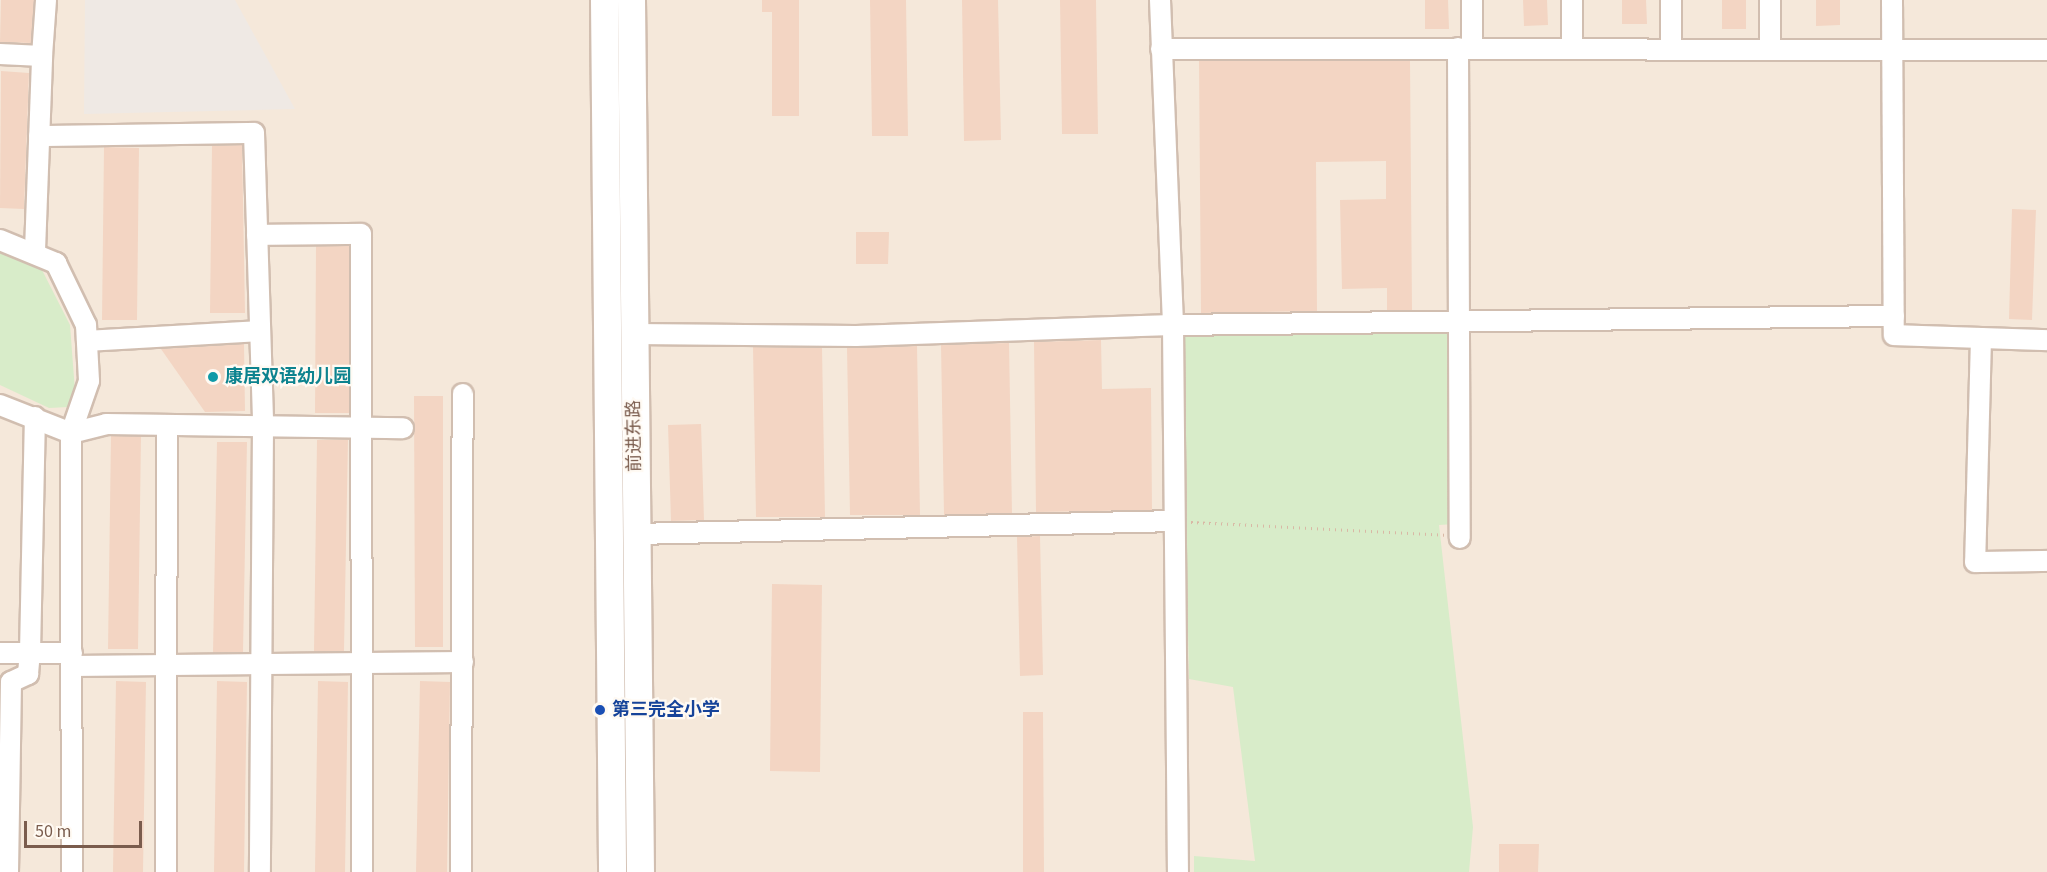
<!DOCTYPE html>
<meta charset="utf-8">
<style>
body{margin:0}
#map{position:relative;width:2047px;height:872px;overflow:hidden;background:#fdf6ec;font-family:"Source Sans 3","Noto Sans SC",sans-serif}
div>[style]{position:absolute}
.residential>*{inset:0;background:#f5e8da}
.industrial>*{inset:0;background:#efe9e4}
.green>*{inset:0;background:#d8ecc9}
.building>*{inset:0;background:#f3d5c3}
.path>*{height:3px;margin-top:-1.5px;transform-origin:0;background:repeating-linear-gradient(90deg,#d9b8a5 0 1.5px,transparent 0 6px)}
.roads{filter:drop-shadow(2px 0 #d1beb0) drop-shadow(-2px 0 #d1beb0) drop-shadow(0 2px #d1beb0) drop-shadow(0 -2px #d1beb0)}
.street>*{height:20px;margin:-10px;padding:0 10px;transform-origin:10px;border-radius:10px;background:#fff}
.secondary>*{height:27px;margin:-13.5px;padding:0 13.5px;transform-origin:13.5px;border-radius:13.5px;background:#fff}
.dots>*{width:16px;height:16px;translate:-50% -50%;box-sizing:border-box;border:3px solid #fffaf3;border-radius:50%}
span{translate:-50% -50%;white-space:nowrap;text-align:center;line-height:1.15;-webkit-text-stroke:4.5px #fffaf3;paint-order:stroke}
.culture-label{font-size:18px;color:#0d838f;font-weight:700}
.left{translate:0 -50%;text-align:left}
.street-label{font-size:18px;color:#7a5c4d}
.transit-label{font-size:18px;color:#164399;font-weight:700}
.scale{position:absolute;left:24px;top:821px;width:118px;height:27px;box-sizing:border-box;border:3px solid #7a5c4d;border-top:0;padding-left:8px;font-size:18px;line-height:21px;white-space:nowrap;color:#7a5c4d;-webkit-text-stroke:4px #fffaf3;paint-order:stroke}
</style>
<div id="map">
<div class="residential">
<i style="clip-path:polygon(0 0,2047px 0,2047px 872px,0 872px)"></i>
</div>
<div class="industrial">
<i style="clip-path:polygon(85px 0,235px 0,295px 109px,84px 114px)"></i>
</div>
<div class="green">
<i style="clip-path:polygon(0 248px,42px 270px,70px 325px,75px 391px,68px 407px,49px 408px,0 385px)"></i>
<i style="clip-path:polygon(1453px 330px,1455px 524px,1439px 525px,1473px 827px,1469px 872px,1194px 872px,1194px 856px,1255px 861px,1233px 687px,1189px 679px,1182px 335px)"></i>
</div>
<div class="building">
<i style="clip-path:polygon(1px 0,34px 0,31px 43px,0 42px)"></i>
<i style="clip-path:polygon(762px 0,799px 0,799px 116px,772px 116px,772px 12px,762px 12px)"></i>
<i style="clip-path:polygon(870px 0,906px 0,908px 136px,872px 136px)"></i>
<i style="clip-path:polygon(962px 0,998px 0,1001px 140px,964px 141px)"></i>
<i style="clip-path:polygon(1060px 0,1096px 0,1098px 134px,1062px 134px)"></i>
<i style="clip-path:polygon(1425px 0,1448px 0,1449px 29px,1425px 29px)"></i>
<i style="clip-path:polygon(1523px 0,1547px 0,1548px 25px,1524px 26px)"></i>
<i style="clip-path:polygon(1622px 0,1646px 0,1647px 24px,1622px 24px)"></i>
<i style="clip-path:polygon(1722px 0,1746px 0,1746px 29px,1722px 29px)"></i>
<i style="clip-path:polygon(1816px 0,1840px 0,1840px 25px,1816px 26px)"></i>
<i style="clip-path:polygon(1199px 61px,1410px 61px,1412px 310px,1387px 310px,1387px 288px,1342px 289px,1340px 200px,1386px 199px,1386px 161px,1316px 162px,1317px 311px,1201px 313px)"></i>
<i style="clip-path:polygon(1px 71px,29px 73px,24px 209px,0 208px)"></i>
<i style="clip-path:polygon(242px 145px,245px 313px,210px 313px,212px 146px)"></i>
<i style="clip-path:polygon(104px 147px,139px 148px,137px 320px,102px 320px)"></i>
<i style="clip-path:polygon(2012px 209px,2036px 210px,2032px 320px,2009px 319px)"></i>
<i style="clip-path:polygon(856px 232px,889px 232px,888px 264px,856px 264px)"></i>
<i style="clip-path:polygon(316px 246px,349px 246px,349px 413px,315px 413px)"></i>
<i style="clip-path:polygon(1101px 340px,1102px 389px,1151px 388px,1152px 510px,1036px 512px,1034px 342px)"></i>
<i style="clip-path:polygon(1009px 343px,1012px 513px,944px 515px,941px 345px)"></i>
<i style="clip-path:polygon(244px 344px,245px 411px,205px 412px,161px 349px)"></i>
<i style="clip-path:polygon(917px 346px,920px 515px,850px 515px,847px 348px)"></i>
<i style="clip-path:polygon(753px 347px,822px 348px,825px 517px,756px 517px)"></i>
<i style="clip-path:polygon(414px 396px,443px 396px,443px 647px,415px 647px)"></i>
<i style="clip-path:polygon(701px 424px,704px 520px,671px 521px,668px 425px)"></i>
<i style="clip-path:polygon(111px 436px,141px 436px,138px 649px,108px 649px)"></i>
<i style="clip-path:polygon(317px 440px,348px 440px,344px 651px,314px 652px)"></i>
<i style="clip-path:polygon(217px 442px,247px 442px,243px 652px,213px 653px)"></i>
<i style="clip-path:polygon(1040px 536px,1043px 675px,1020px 676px,1017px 537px)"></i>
<i style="clip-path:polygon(772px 584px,822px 585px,820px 772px,770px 771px)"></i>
<i style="clip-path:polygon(116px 681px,146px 682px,143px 872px,113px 872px)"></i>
<i style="clip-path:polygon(217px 681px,247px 682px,244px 872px,214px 872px)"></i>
<i style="clip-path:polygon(318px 681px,348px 682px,345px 872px,315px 872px)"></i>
<i style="clip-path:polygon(420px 681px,450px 682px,447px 872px,416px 872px)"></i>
<i style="clip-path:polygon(1023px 712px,1043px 712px,1044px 872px,1023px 872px)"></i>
<i style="clip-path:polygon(1499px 844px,1539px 844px,1538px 872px,1499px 872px)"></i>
</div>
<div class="path">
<i style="left:1191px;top:522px;width:254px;rotate:2.9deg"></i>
</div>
<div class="roads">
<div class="street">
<i style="left:1160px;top:0;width:325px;rotate:87.7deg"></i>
<i style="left:1173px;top:325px;width:547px;rotate:89.48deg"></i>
<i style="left:1892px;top:0;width:335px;rotate:89.7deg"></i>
<i style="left:1894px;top:335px;width:153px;rotate:1.9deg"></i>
<i style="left:1671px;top:47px;width:47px;rotate:-90deg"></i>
<i style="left:1770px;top:47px;width:47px;rotate:-90deg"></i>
<i style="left:1458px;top:48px;width:490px;rotate:89.8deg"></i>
<i style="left:1472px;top:48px;width:48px;rotate:-90deg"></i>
<i style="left:1572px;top:48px;width:48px;rotate:-90deg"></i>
<i style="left:1161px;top:49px;width:886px;rotate:0.06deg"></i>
<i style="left:0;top:54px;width:42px;rotate:2.7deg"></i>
<i style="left:42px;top:56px;width:56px;rotate:-85.9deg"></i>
<i style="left:39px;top:136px;width:215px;rotate:-0.8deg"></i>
<i style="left:254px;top:133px;width:293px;rotate:88.2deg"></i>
<i style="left:263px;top:426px;width:446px;rotate:90.4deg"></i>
<i style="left:257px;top:235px;width:104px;rotate:-0.6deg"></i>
<i style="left:361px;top:234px;width:638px;rotate:89.91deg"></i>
<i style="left:0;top:240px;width:61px;rotate:22.3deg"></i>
<i style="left:56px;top:263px;width:69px;rotate:64.2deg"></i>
<i style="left:86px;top:325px;width:56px;rotate:86.9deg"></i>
<i style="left:89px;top:381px;width:55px;rotate:109.1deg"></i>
<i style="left:35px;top:251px;width:195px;rotate:-87.9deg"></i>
<i style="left:634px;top:334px;width:222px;rotate:0.5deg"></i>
<i style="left:856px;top:336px;width:317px;rotate:-2deg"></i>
<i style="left:1173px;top:325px;width:721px;rotate:-0.72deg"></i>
<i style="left:1981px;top:338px;width:224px;rotate:91.5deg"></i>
<i style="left:1975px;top:562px;width:72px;rotate:-0.8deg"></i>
<i style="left:87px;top:341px;width:173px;rotate:-3.3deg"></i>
<i style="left:0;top:405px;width:76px;rotate:21.5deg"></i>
<i style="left:71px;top:433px;width:439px;rotate:89.9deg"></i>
<i style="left:71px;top:433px;width:36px;rotate:-14deg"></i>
<i style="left:106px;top:424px;width:297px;rotate:0.8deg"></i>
<i style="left:636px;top:534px;width:538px;rotate:-1.38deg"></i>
<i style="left:0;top:653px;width:72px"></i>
<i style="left:72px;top:666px;width:391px;rotate:-0.6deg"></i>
<i style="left:8px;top:872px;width:190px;rotate:-89.1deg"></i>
<i style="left:11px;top:682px;width:19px;rotate:-25deg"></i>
<i style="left:28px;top:674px;width:21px;rotate:-85deg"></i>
<i style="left:30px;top:653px;width:236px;rotate:-88.8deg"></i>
<i style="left:166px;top:872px;width:447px;rotate:-89.9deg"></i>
<i style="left:461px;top:872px;width:478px;rotate:-89.8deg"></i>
</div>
<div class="secondary">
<i style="left:604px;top:0;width:872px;rotate:89.47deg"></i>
<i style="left:631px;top:0;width:872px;rotate:89.41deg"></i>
</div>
</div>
<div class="dots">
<i style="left:213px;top:377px;background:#0f9aa8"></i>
<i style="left:600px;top:710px;background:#1a4fb4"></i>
</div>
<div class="culture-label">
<span class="left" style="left:225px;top:377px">康居双语幼儿园</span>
</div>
<div class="street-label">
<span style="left:635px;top:436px;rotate:-91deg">前进东路</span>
</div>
<div class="transit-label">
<span class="left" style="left:612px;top:710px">第三完全小学</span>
</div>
<div class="scale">50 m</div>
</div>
